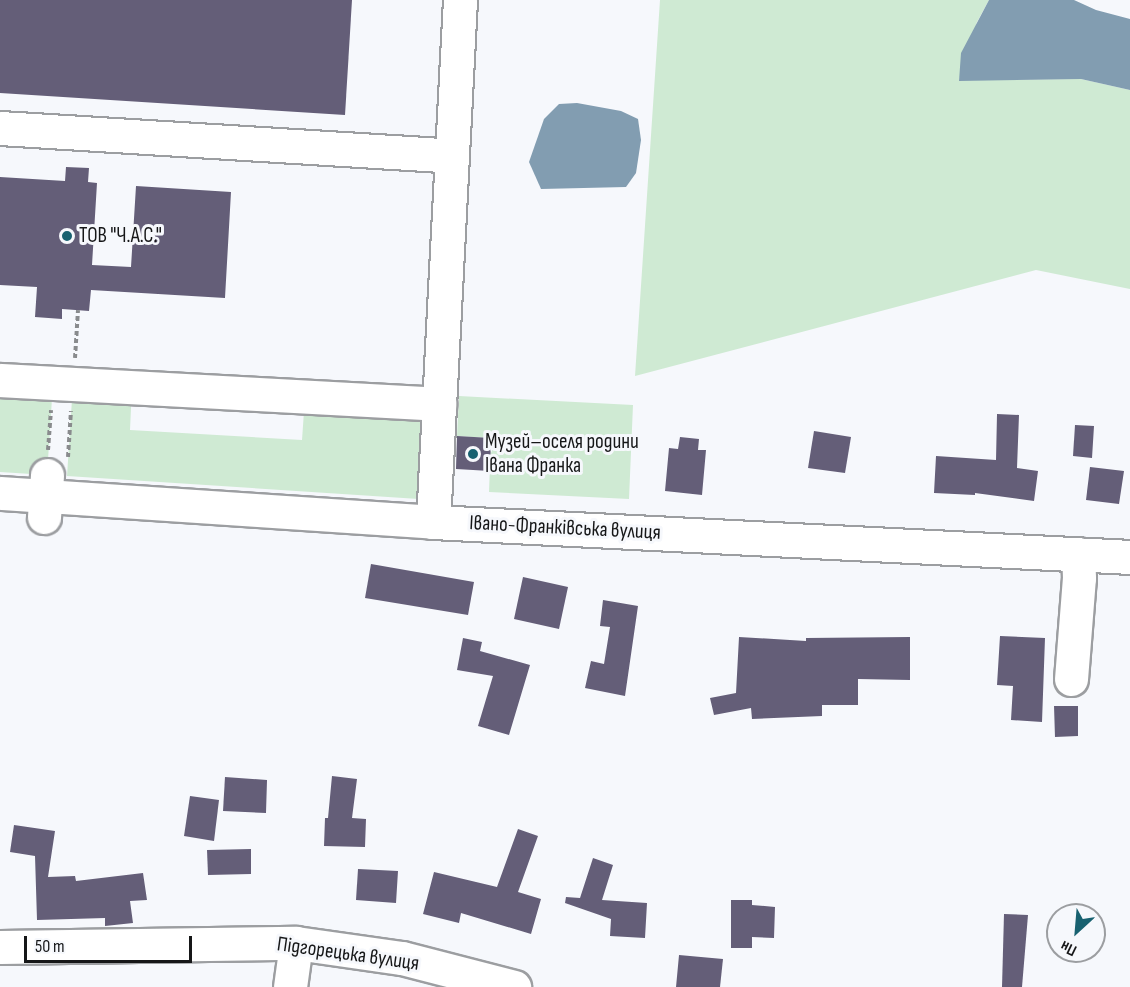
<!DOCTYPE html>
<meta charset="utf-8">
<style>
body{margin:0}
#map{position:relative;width:1130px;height:987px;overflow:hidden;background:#f6f8fc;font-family:"Sofia Sans Condensed",sans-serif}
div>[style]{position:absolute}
.green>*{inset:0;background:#cfead3}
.water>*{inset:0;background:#829db1}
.building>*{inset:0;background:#645e78}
.path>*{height:4px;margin-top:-2px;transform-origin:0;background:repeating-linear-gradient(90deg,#898b8d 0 4.5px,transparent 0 7.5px)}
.roads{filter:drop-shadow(2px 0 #9c9ea1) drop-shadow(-2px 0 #9c9ea1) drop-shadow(0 2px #9c9ea1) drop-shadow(0 -2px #9c9ea1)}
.minor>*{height:33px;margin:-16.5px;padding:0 16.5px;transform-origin:16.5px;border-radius:16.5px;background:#fff}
.major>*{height:33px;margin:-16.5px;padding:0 16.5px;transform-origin:16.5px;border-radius:16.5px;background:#fff}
.dots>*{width:16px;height:16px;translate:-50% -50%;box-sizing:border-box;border:3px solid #f6f8fc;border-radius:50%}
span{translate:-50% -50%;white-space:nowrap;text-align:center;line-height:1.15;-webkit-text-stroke:6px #f6f8fc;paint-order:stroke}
.poi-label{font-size:21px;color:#161718}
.left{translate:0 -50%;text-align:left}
.street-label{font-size:21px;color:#161718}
.north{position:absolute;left:1046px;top:903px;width:60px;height:60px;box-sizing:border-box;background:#f6f8fc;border:2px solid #9c9ea1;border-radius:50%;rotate:206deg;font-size:16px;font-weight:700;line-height:24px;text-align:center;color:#161718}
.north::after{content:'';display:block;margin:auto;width:21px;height:27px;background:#186170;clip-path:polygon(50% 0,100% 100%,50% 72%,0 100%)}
.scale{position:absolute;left:24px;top:936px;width:168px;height:27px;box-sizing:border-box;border:3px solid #161718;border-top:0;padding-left:8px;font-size:18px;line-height:21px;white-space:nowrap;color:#161718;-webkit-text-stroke:4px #f6f8fc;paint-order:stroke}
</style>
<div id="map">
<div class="green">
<i style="clip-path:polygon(660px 0,989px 0,977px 22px,959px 80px,1081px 79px,1130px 90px,1130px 289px,1036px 270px,635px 376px)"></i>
<i style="clip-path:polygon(0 380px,53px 383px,47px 475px,0 472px)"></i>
<i style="clip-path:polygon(73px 384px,132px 387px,130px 430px,302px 440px,305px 397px,439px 404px,434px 500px,67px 476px)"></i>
<i style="clip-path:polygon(459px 396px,633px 405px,629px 499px,489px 492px,491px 438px,457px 436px)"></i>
</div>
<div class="water">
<i style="clip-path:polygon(989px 0,1074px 0,1096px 10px,1130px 19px,1130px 90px,1081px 79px,959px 81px,961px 53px)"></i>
<i style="clip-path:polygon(577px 103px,621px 111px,638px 119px,641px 140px,636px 173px,626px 187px,541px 189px,529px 162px,544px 119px,559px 104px)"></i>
</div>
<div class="building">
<i style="clip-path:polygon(0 0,352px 0,345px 115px,0 93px)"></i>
<i style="clip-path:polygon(66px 167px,89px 168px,88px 182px,97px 183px,92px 265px,131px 267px,136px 186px,231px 192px,225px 298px,91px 290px,89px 311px,62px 309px,62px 319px,35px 317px,37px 287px,0 285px,0 177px,65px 181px)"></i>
<i style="clip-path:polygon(997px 414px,1019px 415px,1017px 468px,1038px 471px,1034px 501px,975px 493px,975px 495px,934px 493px,936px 456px,996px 460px)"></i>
<i style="clip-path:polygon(1075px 425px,1094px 426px,1092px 458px,1073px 456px)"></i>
<i style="clip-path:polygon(814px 431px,851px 437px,845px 473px,808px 468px)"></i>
<i style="clip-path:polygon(457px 436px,491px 438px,490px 471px,456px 469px)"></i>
<i style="clip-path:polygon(680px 437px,699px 439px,698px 450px,706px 450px,702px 495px,665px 491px,669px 448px,678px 449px)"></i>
<i style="clip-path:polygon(1090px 467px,1124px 471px,1119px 504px,1086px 500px)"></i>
<i style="clip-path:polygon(371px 564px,474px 582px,468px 615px,365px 598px)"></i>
<i style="clip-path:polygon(523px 577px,568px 587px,559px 629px,514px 619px)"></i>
<i style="clip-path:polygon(603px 600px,638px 606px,625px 696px,585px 688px,591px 661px,604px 664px,610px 627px,600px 626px)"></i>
<i style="clip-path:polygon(1000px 636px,1045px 638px,1042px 722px,1011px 720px,1013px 686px,997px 685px)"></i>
<i style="clip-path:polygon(739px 637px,806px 641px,806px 638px,910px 637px,910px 680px,858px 679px,858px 705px,822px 705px,822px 716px,752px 719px,751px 708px,714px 715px,710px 698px,736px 693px)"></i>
<i style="clip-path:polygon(463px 638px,482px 642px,480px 651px,530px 665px,509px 735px,478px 726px,493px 676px,457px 670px)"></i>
<i style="clip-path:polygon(1054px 706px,1078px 706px,1078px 736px,1055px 737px)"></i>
<i style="clip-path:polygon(332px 776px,357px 779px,352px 818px,366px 819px,365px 847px,324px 846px,325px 818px,328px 818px)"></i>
<i style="clip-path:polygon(225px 777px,267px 780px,266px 813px,223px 811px)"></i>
<i style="clip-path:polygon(190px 796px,219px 800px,214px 841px,184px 836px)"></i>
<i style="clip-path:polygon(14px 825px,55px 831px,48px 877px,75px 876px,76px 881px,143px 873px,147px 900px,130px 901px,133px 923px,105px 926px,105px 918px,37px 920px,35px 856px,10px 852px)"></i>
<i style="clip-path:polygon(518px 829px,538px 836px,518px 892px,541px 899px,531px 934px,461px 913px,459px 923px,423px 914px,434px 872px,497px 887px)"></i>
<i style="clip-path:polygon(251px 849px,251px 874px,208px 875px,207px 850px)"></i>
<i style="clip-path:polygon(593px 858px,613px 865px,602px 900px,647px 903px,645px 938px,610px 936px,611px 919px,565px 903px,566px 897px,580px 898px)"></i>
<i style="clip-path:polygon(358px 869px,398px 871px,396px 903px,356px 900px)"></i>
<i style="clip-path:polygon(731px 900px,752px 900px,752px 905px,775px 907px,774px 938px,752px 937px,752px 948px,731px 948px)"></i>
<i style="clip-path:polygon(1004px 914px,1028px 915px,1022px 987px,1002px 987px)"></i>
<i style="clip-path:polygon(679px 955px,723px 959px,720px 987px,676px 987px)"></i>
</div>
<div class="path">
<i style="left:75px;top:358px;width:48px;rotate:-86.4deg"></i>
<i style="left:48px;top:450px;width:40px;rotate:-85.7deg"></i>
<i style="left:68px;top:457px;width:46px;rotate:-86.3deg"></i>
</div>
<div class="roads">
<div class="minor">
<i style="left:0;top:128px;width:453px;rotate:3.5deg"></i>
<i style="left:0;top:380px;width:440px;rotate:3.1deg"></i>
<i style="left:44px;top:517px;width:42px;rotate:-85.9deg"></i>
<i style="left:433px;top:522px;width:523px;rotate:-87.04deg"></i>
<i style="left:1071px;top:679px;width:101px;rotate:-85.5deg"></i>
<i style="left:1079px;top:578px;width:24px;rotate:-92deg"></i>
<i style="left:0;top:947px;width:296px;rotate:-0.8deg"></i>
<i style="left:296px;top:943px;width:107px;rotate:8.1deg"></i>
<i style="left:402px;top:958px;width:116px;rotate:14.5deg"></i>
<i style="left:290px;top:987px;width:44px;rotate:-82.2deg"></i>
</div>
<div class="major">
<i style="left:0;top:493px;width:434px;rotate:3.8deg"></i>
<i style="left:433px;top:522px;width:698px;rotate:2.87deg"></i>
</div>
</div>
<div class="dots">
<i style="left:67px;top:236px;background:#186170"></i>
<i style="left:473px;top:454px;background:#186170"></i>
</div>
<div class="poi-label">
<span class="left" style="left:79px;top:236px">ТОВ "Ч.А.С."</span>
<span class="left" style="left:485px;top:454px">Музей–оселя родини<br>Івана Франка</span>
</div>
<div class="street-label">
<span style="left:565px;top:528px;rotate:3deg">Івано-Франківська вулиця</span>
<span style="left:348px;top:954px;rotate:8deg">Підгорецька вулиця</span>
</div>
<div class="north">Пн</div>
<div class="scale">50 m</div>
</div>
